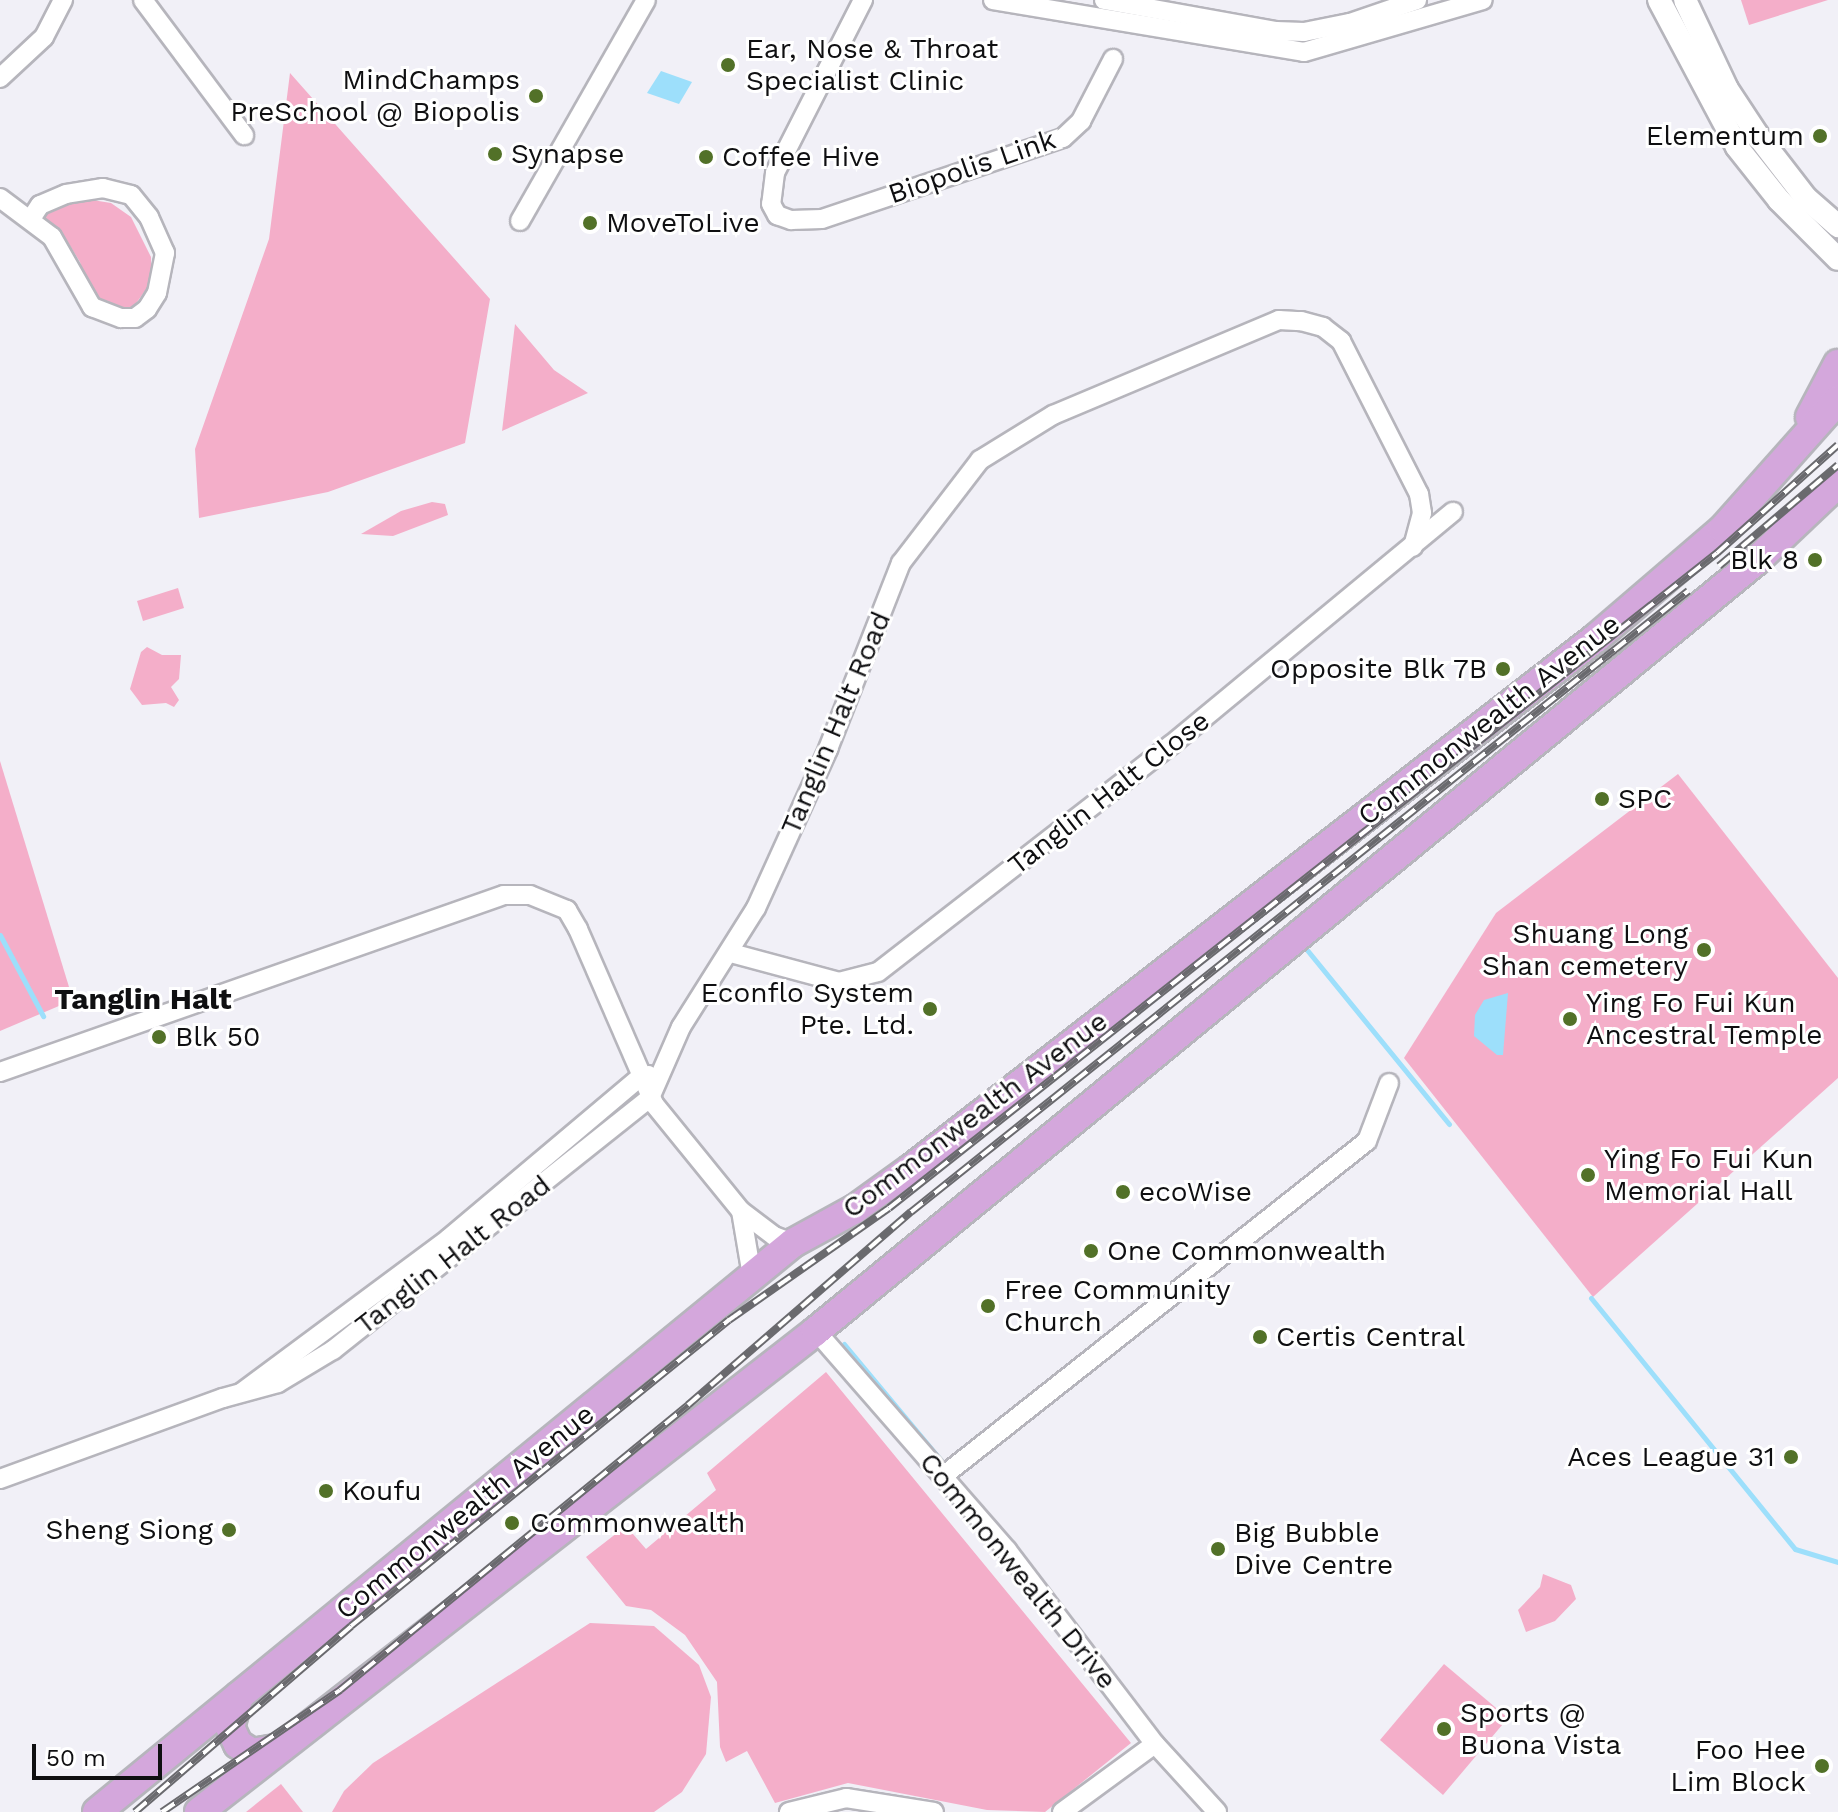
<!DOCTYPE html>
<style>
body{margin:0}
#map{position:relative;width:1838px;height:1812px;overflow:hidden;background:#f1f0f7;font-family:"Work Sans",sans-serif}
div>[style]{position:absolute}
.green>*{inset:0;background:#f4aec9}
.water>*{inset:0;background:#9ddffb}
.stream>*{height:5px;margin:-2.5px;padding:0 2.5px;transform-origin:2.5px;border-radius:2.5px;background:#9ddffb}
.roads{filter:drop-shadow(2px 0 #b6b5bc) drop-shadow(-2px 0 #b6b5bc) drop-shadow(0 2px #b6b5bc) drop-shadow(0 -2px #b6b5bc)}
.minor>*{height:18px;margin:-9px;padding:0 9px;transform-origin:9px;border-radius:9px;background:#fff}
.tertiary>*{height:22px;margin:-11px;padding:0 11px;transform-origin:11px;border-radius:11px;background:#fff}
.primary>*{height:28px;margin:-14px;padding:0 14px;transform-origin:14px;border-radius:14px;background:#d4a7dc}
.rail>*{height:8px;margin-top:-4px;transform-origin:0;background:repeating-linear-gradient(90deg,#fff 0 15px,#6a6a6e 0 30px);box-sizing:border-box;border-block:2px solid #6a6a6e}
.dots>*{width:22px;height:22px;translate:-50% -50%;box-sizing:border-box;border:4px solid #fff;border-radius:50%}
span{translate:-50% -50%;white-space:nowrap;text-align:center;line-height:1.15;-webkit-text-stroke:6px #fff;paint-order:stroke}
.poi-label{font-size:28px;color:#0f0f11}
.left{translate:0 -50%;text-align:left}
.right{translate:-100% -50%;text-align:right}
.street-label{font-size:28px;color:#0f0f11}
.neighbourhood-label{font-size:30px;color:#0f0f11;font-weight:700}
.scale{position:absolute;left:32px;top:1744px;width:130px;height:36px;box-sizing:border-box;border:4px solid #0f0f11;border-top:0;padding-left:10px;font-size:24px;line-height:28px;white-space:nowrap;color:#0f0f11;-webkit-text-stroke:6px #fff;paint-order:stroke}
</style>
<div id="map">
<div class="green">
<i style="clip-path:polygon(1741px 0,1828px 0,1749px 25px)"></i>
<i style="clip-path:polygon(290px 73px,490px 299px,465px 443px,328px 492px,199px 518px,195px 449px,269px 239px)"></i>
<i style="clip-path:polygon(86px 199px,111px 203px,131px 217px,151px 257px,152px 281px,127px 316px,88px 295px,80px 262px,67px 241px,38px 214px)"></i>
<i style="clip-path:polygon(515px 324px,554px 370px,588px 393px,502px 431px)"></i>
<i style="clip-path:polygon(432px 502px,445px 504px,448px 515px,393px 536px,361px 534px,401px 511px)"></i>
<i style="clip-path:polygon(178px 588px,184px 608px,143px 621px,137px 601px)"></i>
<i style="clip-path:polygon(147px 647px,162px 655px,181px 655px,179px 679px,171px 687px,179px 700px,174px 707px,166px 703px,142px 705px,130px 689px,141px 652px)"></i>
<i style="clip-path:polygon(0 761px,73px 1000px,0 1031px)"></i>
<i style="clip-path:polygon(1678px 774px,1838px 978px,1838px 1078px,1593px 1297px,1404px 1058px,1496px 913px)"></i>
<i style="clip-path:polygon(826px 1372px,1131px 1743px,1045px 1812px,987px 1810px,848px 1783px,775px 1803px,747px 1751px,726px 1762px,720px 1747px,717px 1682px,685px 1635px,651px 1610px,626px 1606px,586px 1557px,626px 1526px,646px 1549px,716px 1490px,707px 1473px)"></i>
<i style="clip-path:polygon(1543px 1574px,1571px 1585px,1576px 1599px,1555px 1621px,1526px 1632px,1518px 1610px,1540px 1587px)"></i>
<i style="clip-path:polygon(590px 1623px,654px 1626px,699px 1665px,711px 1697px,706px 1754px,682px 1792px,654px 1812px,332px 1812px,344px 1791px,373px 1763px)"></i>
<i style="clip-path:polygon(1444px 1664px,1508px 1718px,1443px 1795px,1380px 1740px)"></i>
<i style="clip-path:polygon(281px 1784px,303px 1812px,246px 1812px)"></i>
</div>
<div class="water">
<i style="clip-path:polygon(661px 71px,692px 82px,679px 104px,647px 93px)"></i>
<i style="clip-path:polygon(1508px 993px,1503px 1055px,1497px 1055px,1474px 1036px,1475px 1015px,1484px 1000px)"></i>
</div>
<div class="stream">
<i style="left:0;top:935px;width:92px;rotate:62deg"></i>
<i style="left:1303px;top:945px;width:231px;rotate:50.8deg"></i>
<i style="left:839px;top:1202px;width:30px;rotate:-33deg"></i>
<i style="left:1591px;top:1298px;width:323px;rotate:50.9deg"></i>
<i style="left:1795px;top:1549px;width:45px;rotate:16.8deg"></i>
<i style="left:844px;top:1344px;width:155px;rotate:50.2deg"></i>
</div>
<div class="roads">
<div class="minor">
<i style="left:143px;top:0;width:169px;rotate:53.2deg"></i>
<i style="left:863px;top:0;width:194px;rotate:117deg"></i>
<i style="left:775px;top:173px;width:31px;rotate:97deg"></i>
<i style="left:771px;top:204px;width:13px;rotate:61deg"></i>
<i style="left:777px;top:215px;width:15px;rotate:20deg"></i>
<i style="left:791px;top:220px;width:31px;rotate:-2deg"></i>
<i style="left:822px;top:219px;width:254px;rotate:-18.6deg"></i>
<i style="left:1063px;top:138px;width:25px;rotate:-43deg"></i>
<i style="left:1081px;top:121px;width:70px;rotate:-62.7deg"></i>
<i style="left:993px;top:0;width:315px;rotate:9.5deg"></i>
<i style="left:1304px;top:52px;width:186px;rotate:-16.2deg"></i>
<i style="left:1104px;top:0;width:175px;rotate:10.2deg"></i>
<i style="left:1276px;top:31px;width:28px;rotate:2deg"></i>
<i style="left:1304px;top:32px;width:47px;rotate:-11.1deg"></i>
<i style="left:1350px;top:23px;width:71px;rotate:-18.9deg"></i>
<i style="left:0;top:78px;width:60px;rotate:-43deg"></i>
<i style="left:44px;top:37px;width:42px;rotate:-62.8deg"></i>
<i style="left:0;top:198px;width:65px;rotate:36.9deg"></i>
<i style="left:52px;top:237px;width:81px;rotate:60.3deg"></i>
<i style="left:92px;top:307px;width:31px;rotate:21deg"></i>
<i style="left:121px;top:318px;width:14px"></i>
<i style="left:135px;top:318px;width:15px;rotate:-37deg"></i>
<i style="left:147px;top:309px;width:19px;rotate:-58deg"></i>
<i style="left:157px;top:293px;width:41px;rotate:-78.7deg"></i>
<i style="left:165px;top:253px;width:39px;rotate:-114deg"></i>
<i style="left:149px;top:217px;width:28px;rotate:-129deg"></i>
<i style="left:131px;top:195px;width:29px;rotate:-166deg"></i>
<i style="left:103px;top:188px;width:37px;rotate:171deg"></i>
<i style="left:66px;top:194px;width:28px;rotate:157deg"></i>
<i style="left:40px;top:205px;width:17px;rotate:123deg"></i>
<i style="left:520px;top:221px;width:254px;rotate:-60.3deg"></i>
<i style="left:731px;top:953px;width:112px;rotate:15deg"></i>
<i style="left:839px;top:982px;width:40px;rotate:-14.4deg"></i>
<i style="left:878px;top:972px;width:371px;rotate:-37.8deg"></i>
<i style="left:1171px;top:745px;width:366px;rotate:-39.6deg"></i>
<i style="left:0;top:1072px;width:534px;rotate:-19.35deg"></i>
<i style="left:504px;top:895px;width:26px"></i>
<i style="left:530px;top:895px;width:40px;rotate:22deg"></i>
<i style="left:567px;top:910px;width:22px;rotate:60deg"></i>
<i style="left:578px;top:929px;width:191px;rotate:66.5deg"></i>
<i style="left:654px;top:1104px;width:138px;rotate:50.9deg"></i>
<i style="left:741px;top:1211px;width:41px;rotate:37.1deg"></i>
<i style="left:774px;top:1236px;width:20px;rotate:20deg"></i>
<i style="left:741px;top:1211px;width:66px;rotate:80.4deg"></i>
<i style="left:816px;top:1331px;width:291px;rotate:48.9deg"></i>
<i style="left:1007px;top:1550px;width:244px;rotate:52.7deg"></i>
<i style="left:1155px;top:1744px;width:92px;rotate:47.6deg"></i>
<i style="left:242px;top:1392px;width:257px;rotate:-36.6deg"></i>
<i style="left:448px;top:1239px;width:250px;rotate:-40.1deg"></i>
<i style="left:639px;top:1078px;width:10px;rotate:-17deg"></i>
<i style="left:943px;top:1476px;width:540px;rotate:-38.31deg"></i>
<i style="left:1367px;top:1141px;width:62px;rotate:-69.2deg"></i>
<i style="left:0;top:1479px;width:237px;rotate:-20deg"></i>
<i style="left:223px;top:1398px;width:57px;rotate:-15.3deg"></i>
<i style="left:278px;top:1383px;width:64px;rotate:-31deg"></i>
<i style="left:333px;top:1350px;width:405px;rotate:-38.5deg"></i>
<i style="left:650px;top:1098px;width:77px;rotate:-66.4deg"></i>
<i style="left:681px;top:1027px;width:141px;rotate:-57.8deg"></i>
<i style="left:756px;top:908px;width:175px;rotate:-65.6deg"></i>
<i style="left:828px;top:749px;width:200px;rotate:-68.6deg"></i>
<i style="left:901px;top:563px;width:130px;rotate:-52.5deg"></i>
<i style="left:980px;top:460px;width:86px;rotate:-31.7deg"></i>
<i style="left:1053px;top:415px;width:245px;rotate:-22.8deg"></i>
<i style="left:1279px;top:320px;width:22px;rotate:3deg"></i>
<i style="left:1301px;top:321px;width:23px;rotate:15deg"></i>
<i style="left:1323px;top:327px;width:23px;rotate:38deg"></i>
<i style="left:1341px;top:341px;width:172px;rotate:63deg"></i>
<i style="left:1419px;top:494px;width:19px;rotate:81deg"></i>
<i style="left:1422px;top:513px;width:35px;rotate:105deg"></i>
<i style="left:789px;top:1812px;width:59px;rotate:-13.8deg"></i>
<i style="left:846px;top:1798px;width:89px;rotate:9deg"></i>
<i style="left:1062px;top:1812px;width:115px;rotate:-36.2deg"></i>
</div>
<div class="tertiary">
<i style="left:1659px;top:0;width:166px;rotate:62deg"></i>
<i style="left:1737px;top:147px;width:68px;rotate:51.6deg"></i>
<i style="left:1779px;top:200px;width:83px;rotate:45deg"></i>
<i style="left:1685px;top:0;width:98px;rotate:64.7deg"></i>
<i style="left:1727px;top:89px;width:56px;rotate:56.6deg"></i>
<i style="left:1758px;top:136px;width:78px;rotate:52.3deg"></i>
<i style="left:1806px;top:198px;width:43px;rotate:41.2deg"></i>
</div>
<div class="primary">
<i style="left:1810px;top:417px;width:60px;rotate:-62.2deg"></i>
<i style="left:239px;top:1696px;width:32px;rotate:106deg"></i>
<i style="left:230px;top:1727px;width:19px;rotate:65deg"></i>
<i style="left:238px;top:1744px;width:17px;rotate:33deg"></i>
<i style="left:252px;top:1753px;width:29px;rotate:-10deg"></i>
<i style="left:97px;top:1812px;width:899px;rotate:-39.27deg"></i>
<i style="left:793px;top:1243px;width:71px;rotate:-28.7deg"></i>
<i style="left:855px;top:1209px;width:70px;rotate:-35.7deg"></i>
<i style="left:912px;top:1168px;width:865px;rotate:-37.77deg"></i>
<i style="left:1596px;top:638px;width:167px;rotate:-40.6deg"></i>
<i style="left:1723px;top:529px;width:173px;rotate:-48.3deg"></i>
<i style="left:199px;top:1812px;width:782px;rotate:-37.94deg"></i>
<i style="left:816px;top:1331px;width:1217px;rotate:-39.33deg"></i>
<i style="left:1757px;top:560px;width:112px;rotate:-43.5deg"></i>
</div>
</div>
<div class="rail">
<i style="left:1719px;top:566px;width:156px;rotate:-40.3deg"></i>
<i style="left:135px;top:1812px;width:285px;rotate:-40.7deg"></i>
<i style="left:351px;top:1626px;width:486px;rotate:-39deg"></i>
<i style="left:729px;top:1320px;width:195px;rotate:-35deg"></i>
<i style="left:889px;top:1208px;width:1056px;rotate:-38.35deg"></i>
<i style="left:1717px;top:553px;width:162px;rotate:-41.8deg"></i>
<i style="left:162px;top:1812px;width:216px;rotate:-34.4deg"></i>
<i style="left:340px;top:1690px;width:450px;rotate:-39.3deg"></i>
<i style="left:688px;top:1405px;width:295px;rotate:-40.9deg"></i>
<i style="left:911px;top:1212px;width:995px;rotate:-38.63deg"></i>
</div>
<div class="dots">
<i style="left:728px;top:65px;background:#527128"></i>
<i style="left:536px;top:96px;background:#527128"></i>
<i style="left:1820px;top:136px;background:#527128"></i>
<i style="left:495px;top:154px;background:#527128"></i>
<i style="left:706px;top:157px;background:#527128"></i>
<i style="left:590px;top:223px;background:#527128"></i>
<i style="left:1815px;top:560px;background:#527128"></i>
<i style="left:1503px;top:669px;background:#527128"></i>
<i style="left:1602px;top:799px;background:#527128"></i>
<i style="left:1704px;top:950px;background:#527128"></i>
<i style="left:930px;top:1009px;background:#527128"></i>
<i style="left:1570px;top:1019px;background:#527128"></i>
<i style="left:159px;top:1037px;background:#527128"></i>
<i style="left:1588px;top:1175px;background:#527128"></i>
<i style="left:1123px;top:1192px;background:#527128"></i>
<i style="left:1091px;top:1251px;background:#527128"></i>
<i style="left:988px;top:1306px;background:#527128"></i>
<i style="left:1260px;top:1337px;background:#527128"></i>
<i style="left:1791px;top:1457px;background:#527128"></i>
<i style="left:326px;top:1491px;background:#527128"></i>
<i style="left:512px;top:1523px;background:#527128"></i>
<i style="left:229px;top:1530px;background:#527128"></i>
<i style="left:1218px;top:1549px;background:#527128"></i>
<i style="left:1444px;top:1729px;background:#527128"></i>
<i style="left:1822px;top:1766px;background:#527128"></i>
</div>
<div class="poi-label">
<span class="left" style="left:746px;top:65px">Ear, Nose &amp; Throat<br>Specialist Clinic</span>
<span class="right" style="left:520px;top:96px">MindChamps<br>PreSchool @ Biopolis</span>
<span class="right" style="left:1804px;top:136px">Elementum</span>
<span class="left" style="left:511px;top:154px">Synapse</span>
<span class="left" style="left:722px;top:157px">Coffee Hive</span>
<span class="left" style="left:606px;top:223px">MoveToLive</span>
<span class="right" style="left:1799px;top:560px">Blk 8</span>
<span class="right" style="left:1487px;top:669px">Opposite Blk 7B</span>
<span class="left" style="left:1618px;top:799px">SPC</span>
<span class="right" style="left:1688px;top:950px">Shuang Long<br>Shan cemetery</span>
<span class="right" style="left:914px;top:1009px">Econflo System<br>Pte. Ltd.</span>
<span class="left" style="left:1586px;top:1019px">Ying Fo Fui Kun<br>Ancestral Temple</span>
<span class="left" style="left:175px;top:1037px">Blk 50</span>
<span class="left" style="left:1604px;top:1175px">Ying Fo Fui Kun<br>Memorial Hall</span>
<span class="left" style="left:1139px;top:1192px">ecoWise</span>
<span class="left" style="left:1107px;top:1251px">One Commonwealth</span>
<span class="left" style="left:1004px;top:1306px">Free Community<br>Church</span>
<span class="left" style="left:1276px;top:1337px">Certis Central</span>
<span class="right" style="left:1775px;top:1457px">Aces League 31</span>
<span class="left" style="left:342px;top:1491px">Koufu</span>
<span class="left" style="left:530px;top:1523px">Commonwealth</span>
<span class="right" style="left:213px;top:1530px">Sheng Siong</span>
<span class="left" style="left:1234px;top:1549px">Big Bubble<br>Dive Centre</span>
<span class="left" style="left:1460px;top:1729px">Sports @<br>Buona Vista</span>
<span class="right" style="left:1806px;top:1766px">Foo Hee<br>Lim Block</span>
</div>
<div class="street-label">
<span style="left:972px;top:167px;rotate:-19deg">Biopolis Link</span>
<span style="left:1489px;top:720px;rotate:-38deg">Commonwealth Avenue</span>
<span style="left:836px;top:723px;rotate:-67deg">Tanglin Halt Road</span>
<span style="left:1109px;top:793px;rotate:-38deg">Tanglin Halt Close</span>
<span style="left:975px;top:1115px;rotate:-37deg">Commonwealth Avenue</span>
<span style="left:453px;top:1255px;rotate:-38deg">Tanglin Halt Road</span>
<span style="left:465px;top:1512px;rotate:-39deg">Commonwealth Avenue</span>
<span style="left:1018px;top:1571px;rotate:51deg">Commonwealth Drive</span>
</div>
<div class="neighbourhood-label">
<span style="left:143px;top:999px">Tanglin Halt</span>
</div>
<div class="scale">50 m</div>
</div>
